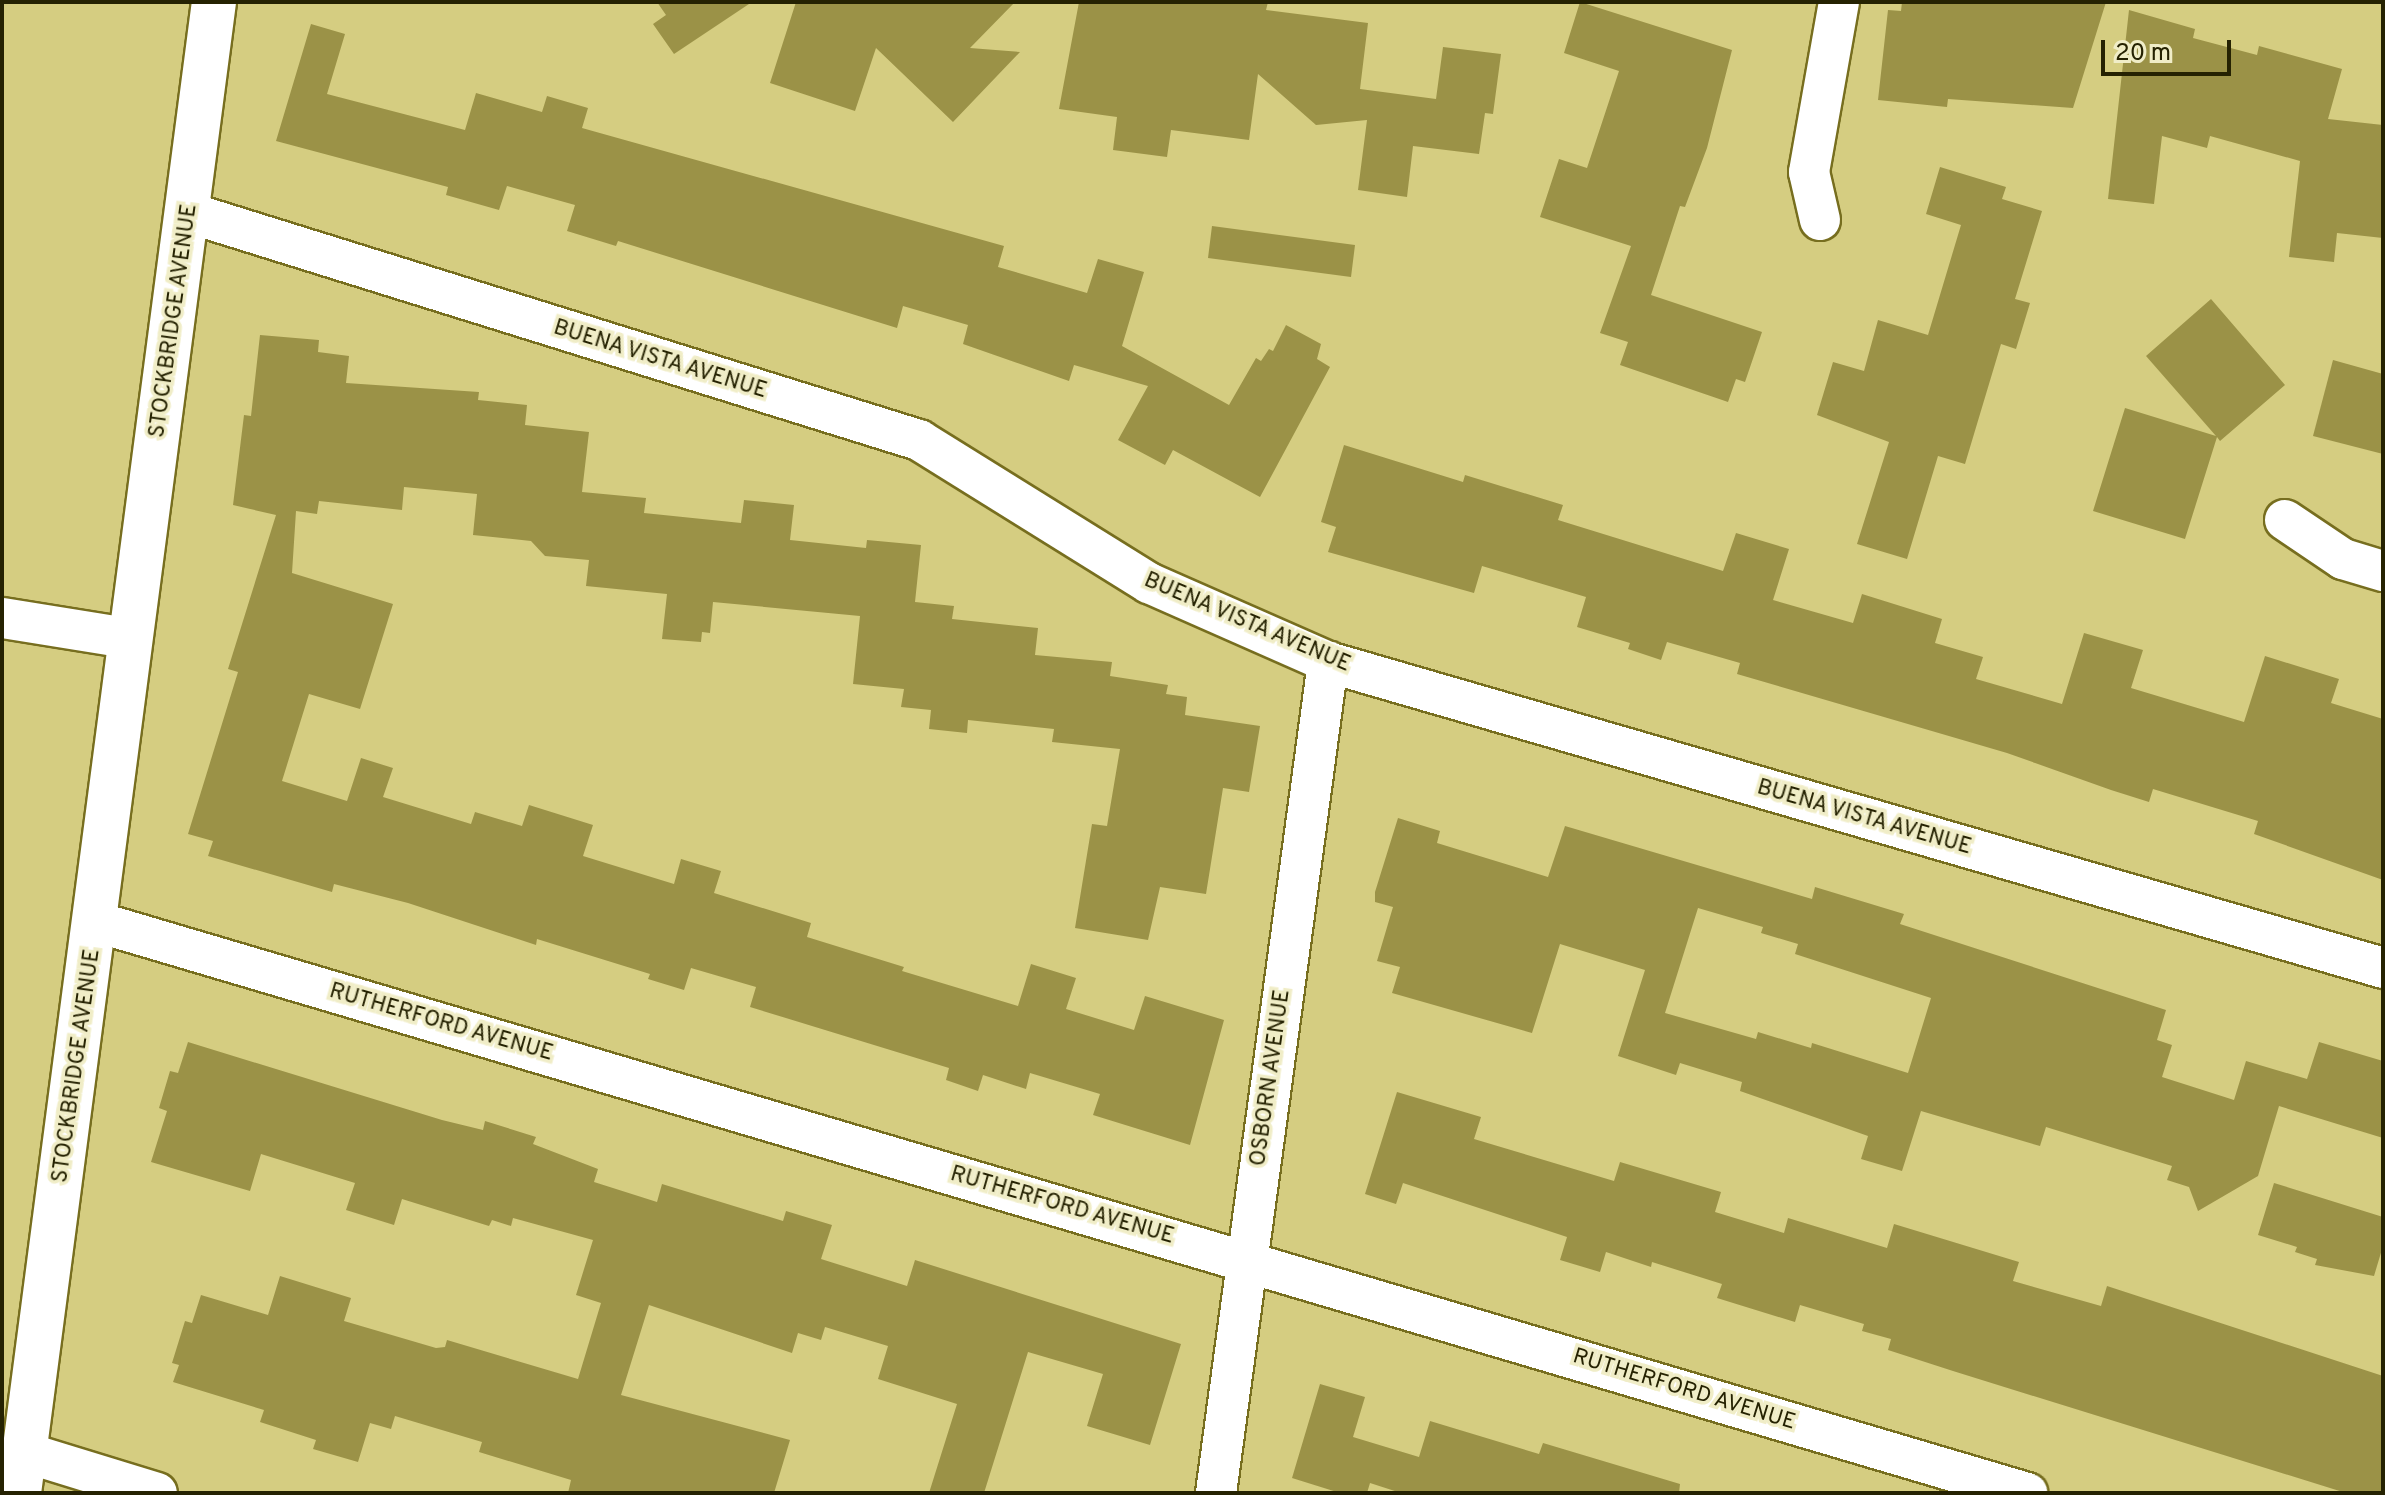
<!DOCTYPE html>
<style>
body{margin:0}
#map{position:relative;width:2385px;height:1495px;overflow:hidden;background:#d5cd81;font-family:Overpass,sans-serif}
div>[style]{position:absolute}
.building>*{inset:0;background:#9b9247}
.roads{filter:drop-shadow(2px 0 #776e1f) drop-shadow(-2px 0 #776e1f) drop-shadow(0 2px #776e1f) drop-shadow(0 -2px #776e1f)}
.minor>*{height:40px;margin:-20px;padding:0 20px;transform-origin:20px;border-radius:20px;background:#fff}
.tertiary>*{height:44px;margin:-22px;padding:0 22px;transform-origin:22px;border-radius:22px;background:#fff}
span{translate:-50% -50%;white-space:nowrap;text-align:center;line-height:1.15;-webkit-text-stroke:7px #f0edc7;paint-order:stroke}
.street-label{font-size:22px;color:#252202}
.frame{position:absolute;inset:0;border:4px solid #252202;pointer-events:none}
.scale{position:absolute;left:2101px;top:40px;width:130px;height:36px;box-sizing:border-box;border:4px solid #252202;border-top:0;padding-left:10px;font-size:24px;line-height:28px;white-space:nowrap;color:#252202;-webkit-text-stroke:6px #f0edc7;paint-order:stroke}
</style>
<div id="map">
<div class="building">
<i style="clip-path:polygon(657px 2px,752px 2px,674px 54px,653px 24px,666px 15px)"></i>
<i style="clip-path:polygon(796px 2px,1015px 2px,970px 48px,1020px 52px,953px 122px,876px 48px,855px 111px,770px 83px)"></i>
<i style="clip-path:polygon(1079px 2px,1268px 2px,1266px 10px,1368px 23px,1360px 89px,1436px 99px,1443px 47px,1501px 54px,1493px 114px,1485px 113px,1479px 154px,1413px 146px,1407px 197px,1358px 190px,1367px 120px,1316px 125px,1258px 74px,1249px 140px,1171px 130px,1167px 157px,1113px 150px,1117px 117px,1059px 109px)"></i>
<i style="clip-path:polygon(1580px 2px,1732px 50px,1707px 148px,1685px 207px,1680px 206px,1651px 295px,1762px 332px,1745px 382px,1736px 379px,1728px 402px,1620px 365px,1628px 342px,1600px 333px,1631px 246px,1540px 217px,1559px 159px,1587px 168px,1619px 71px,1564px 53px)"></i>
<i style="clip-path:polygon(1902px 2px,2106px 2px,2073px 108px,1948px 99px,1947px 107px,1878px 100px,1888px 10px,1901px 11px)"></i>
<i style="clip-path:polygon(2129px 10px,2195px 29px,2193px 38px,2257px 55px,2259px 46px,2342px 69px,2328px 119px,2383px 125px,2383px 238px,2337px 233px,2334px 262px,2289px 257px,2300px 161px,2210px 136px,2207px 148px,2162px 136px,2154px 204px,2108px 199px)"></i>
<i style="clip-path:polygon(311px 24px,345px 34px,327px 94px,465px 130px,476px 93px,542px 112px,547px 96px,588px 108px,582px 128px,1004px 246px,998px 267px,1087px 293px,1098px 259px,1144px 272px,1122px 346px,1229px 405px,1256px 358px,1261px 361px,1269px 349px,1273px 351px,1286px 325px,1321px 344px,1317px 359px,1330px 367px,1260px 497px,1173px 450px,1165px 465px,1118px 440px,1148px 386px,1074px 365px,1069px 381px,963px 344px,968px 325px,903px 306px,897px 328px,618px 241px,616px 246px,567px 231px,575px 205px,507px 186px,499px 210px,446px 195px,448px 187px,276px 141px)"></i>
<i style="clip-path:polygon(1940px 167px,2006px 187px,2002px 199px,2042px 211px,2015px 299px,2030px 303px,2016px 349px,2001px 344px,1965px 464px,1938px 456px,1907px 559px,1857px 544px,1889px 442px,1817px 415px,1833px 362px,1864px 371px,1878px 320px,1928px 335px,1961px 225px,1926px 214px)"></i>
<i style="clip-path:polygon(1212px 226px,1355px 245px,1351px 277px,1208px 258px)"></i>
<i style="clip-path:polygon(2211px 299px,2285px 385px,2220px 441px,2217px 437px,2185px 539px,2093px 511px,2125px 408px,2216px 436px,2146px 356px)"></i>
<i style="clip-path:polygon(260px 335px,319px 340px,318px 352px,349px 356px,346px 383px,479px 392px,478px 400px,527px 405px,525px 425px,589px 432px,582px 492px,646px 498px,644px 513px,741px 523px,744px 500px,794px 505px,790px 540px,866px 548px,867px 540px,921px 545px,915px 602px,954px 606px,952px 619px,1038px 628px,1035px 655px,1112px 662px,1110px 676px,1168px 685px,1166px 694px,1187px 697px,1185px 715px,1260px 726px,1249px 792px,1223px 788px,1206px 894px,1160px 887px,1148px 940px,1075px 928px,1092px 824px,1107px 826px,1120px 749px,1052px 742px,1054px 729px,968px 720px,967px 733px,929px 729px,931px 710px,901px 707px,904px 689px,853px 684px,860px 616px,713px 602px,710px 633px,702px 632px,701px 642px,662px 639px,667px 594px,586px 586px,589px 560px,545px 556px,531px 541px,473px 535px,477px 494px,404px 487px,402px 510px,319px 501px,317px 514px,296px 511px,292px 573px,393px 604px,360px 709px,309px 694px,282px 781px,347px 801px,361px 758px,393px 768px,383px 797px,471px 824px,475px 812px,522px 826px,529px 805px,593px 825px,583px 856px,674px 884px,681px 859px,721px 871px,714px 893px,811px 923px,807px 937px,904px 967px,902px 971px,1018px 1006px,1031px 964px,1076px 978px,1066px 1009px,1134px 1030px,1145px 996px,1224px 1020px,1190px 1145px,1093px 1115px,1100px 1094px,1030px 1073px,1026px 1089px,983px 1075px,978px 1091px,946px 1080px,949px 1068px,750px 1007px,756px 987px,691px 968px,684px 990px,648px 979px,650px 974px,537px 939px,536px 945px,408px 903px,334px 884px,332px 892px,208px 856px,213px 841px,188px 834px,238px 672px,228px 669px,276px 515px,233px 505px,244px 415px,251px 416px)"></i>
<i style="clip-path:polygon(2333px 360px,2383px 374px,2383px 454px,2313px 436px)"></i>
<i style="clip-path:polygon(1344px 445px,1463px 482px,1465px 475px,1563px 505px,1558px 520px,1723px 571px,1736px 533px,1789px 549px,1773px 600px,1853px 623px,1862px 594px,1942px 619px,1935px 643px,1983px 657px,1976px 679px,2062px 704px,2084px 633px,2143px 650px,2131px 688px,2244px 722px,2265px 656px,2339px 679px,2331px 703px,2383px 719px,2383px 880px,2254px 834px,2258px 821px,2153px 789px,2149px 802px,2111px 790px,2007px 753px,1737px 674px,1740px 663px,1667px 642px,1661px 660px,1628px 649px,1630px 643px,1577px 627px,1586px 597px,1482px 566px,1474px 593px,1328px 552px,1336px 527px,1321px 522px)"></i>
<i style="clip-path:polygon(evenodd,1398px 818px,1440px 831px,1437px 843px,1548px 877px,1565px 826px,1812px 899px,1815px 887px,1904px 914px,1900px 924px,2166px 1010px,2157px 1040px,2172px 1045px,2162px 1077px,2234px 1100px,2246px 1061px,2307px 1079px,2319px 1042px,2383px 1061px,2383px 1138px,2279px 1106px,2258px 1176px,2198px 1211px,2189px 1187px,2167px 1180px,2172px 1166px,2046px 1127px,2040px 1146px,1921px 1111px,1902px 1171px,1861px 1159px,1868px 1136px,1740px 1091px,1742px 1082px,1680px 1063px,1676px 1075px,1618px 1056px,1645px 970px,1560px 944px,1532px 1033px,1392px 993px,1400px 967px,1377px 961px,1393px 907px,1375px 902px,1375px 892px,1398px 818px,1698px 908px,1763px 927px,1761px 933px,1798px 944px,1795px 954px,1931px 998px,1908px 1073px,1812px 1043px,1811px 1048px,1758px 1032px,1756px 1039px,1665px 1013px,1698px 908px)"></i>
<i style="clip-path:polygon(188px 1042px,442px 1120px,483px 1130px,485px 1121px,536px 1137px,533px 1144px,598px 1169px,594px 1182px,657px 1202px,662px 1184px,783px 1221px,786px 1211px,832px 1225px,821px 1259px,907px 1286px,915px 1260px,1181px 1344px,1150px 1445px,1087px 1426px,1103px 1374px,1028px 1352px,984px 1493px,929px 1493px,957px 1404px,878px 1379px,888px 1346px,825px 1327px,821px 1340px,798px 1333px,792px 1353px,649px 1305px,621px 1395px,790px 1440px,774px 1493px,568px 1493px,571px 1480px,479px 1452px,482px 1442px,395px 1416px,391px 1429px,370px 1423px,358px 1462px,313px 1449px,316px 1440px,260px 1422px,264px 1410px,173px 1382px,179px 1365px,172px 1363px,185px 1321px,192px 1323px,201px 1295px,268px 1315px,280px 1276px,351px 1298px,344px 1321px,436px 1348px,445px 1347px,447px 1340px,578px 1379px,601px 1303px,576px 1295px,593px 1240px,513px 1218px,511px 1226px,492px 1220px,489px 1226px,402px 1199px,394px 1225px,346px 1210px,355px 1183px,261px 1154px,250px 1191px,151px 1162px,167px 1111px,159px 1108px,170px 1071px,178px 1073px)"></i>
<i style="clip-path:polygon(1397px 1092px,1481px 1117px,1474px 1139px,1614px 1181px,1620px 1162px,1721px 1192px,1715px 1212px,1784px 1233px,1788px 1218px,1887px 1248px,1894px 1224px,2019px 1262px,2013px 1281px,2101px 1306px,2107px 1286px,2383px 1376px,2383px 1493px,2346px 1493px,1953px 1371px,1888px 1350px,1891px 1339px,1862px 1331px,1864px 1324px,1800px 1305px,1795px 1322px,1717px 1298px,1722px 1284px,1652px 1262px,1651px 1267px,1606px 1252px,1600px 1272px,1560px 1260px,1567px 1237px,1403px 1183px,1396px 1204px,1365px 1194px)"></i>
<i style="clip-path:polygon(2274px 1183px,2383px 1217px,2383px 1246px,2374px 1276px,2315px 1265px,2317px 1259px,2295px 1252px,2297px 1247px,2258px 1235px)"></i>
<i style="clip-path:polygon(1320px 1384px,1365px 1397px,1353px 1437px,1419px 1457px,1430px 1421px,1539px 1454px,1543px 1443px,1680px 1484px,1679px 1493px,1401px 1493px,1370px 1483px,1367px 1493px,1340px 1493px,1292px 1478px)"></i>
</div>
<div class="roads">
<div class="minor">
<i style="left:190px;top:213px;width:764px;rotate:17.3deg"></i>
<i style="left:919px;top:440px;width:271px;rotate:31.9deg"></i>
<i style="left:1149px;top:583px;width:196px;rotate:23.8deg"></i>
<i style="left:1328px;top:662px;width:1098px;rotate:16.17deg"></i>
<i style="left:1820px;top:220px;width:49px;rotate:-102.9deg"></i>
<i style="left:1809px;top:172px;width:173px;rotate:-80deg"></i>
<i style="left:2285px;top:520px;width:70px;rotate:33.9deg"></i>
<i style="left:2343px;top:559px;width:42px;rotate:16.7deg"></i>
<i style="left:2px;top:618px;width:127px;rotate:9.1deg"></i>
<i style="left:97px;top:922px;width:2013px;rotate:16.48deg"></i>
<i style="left:24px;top:1452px;width:139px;rotate:17.1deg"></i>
<i style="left:1216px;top:1493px;width:839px;rotate:-82.32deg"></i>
</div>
<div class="tertiary">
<i style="left:19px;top:1493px;width:1504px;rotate:-82.55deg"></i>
</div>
</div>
<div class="street-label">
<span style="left:174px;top:321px;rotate:-82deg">STOCKBRIDGE AVENUE</span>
<span style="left:660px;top:360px;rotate:17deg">BUENA VISTA AVENUE</span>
<span style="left:1247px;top:623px;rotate:23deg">BUENA VISTA AVENUE</span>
<span style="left:1864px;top:818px;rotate:16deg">BUENA VISTA AVENUE</span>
<span style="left:441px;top:1023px;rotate:16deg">RUTHERFORD AVENUE</span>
<span style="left:77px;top:1066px;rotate:-82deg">STOCKBRIDGE AVENUE</span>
<span style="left:1271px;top:1078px;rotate:-82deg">OSBORN AVENUE</span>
<span style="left:1062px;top:1206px;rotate:16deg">RUTHERFORD AVENUE</span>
<span style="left:1684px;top:1390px;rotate:17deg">RUTHERFORD AVENUE</span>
</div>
<div class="frame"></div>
<div class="scale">20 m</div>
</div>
